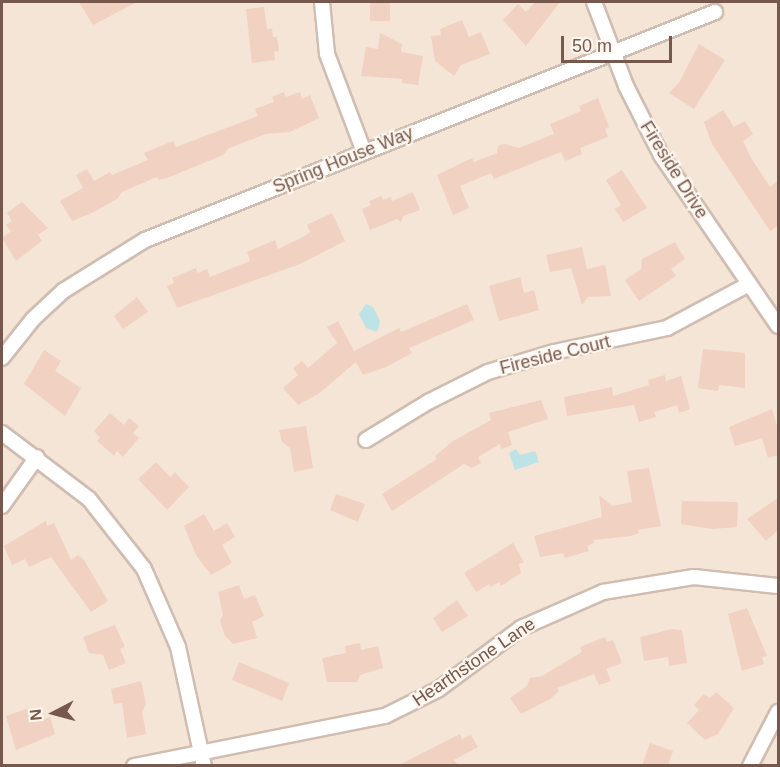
<!DOCTYPE html>
<style>
body{margin:0}
#map{position:relative;width:780px;height:767px;overflow:hidden;background:#fcf3e9;font-family:Helvetica,sans-serif}
div>[style]{position:absolute}
.residential>*{inset:0;background:#f4e5d7}
.water>*{inset:0;background:#bde3e6}
.building>*{inset:0;background:#f1d1c1}
.roads{filter:drop-shadow(2px 0 #d0bdb1) drop-shadow(-2px 0 #d0bdb1) drop-shadow(0 2px #d0bdb1) drop-shadow(0 -2px #d0bdb1)}
.minor>*{height:14px;margin:-7px;padding:0 7px;transform-origin:7px;border-radius:7px;background:#fff}
span{translate:-50% -50%;white-space:nowrap;text-align:center;line-height:1.15;-webkit-text-stroke:4.5px #fff7ef;paint-order:stroke}
.street-label{font-size:18px;color:#76584d}
.frame{position:absolute;inset:0;border:3px solid #76584d;pointer-events:none}
.north{position:absolute;left:24px;top:683px;width:60px;height:60px;-webkit-text-stroke:4px #fff7ef;paint-order:stroke;rotate:264deg;font-size:16px;font-weight:700;line-height:24px;text-align:center;color:#76584d}
.north::after{content:'';display:block;margin:auto;width:21px;height:27px;background:#76584d;clip-path:polygon(50% 0,100% 100%,50% 72%,0 100%)}
.scale{position:absolute;left:561px;top:36px;width:111px;height:27px;box-sizing:border-box;border:3px solid #76584d;border-top:0;padding-left:8px;font-size:18px;line-height:21px;white-space:nowrap;color:#76584d;-webkit-text-stroke:4px #fff7ef;paint-order:stroke}
</style>
<div id="map">
<div class="residential">
<i style="clip-path:polygon(2px 2px,778px 2px,778px 765px,2px 765px)"></i>
</div>
<div class="water">
<i style="clip-path:polygon(366px 304px,373px 307px,380px 321px,377px 332px,366px 328px,359px 314px)"></i>
<i style="clip-path:polygon(516px 449px,520px 455px,535px 451px,539px 462px,515px 470px,509px 453px)"></i>
</div>
<div class="building">
<i style="clip-path:polygon(79px 2px,137px 2px,93px 25px)"></i>
<i style="clip-path:polygon(370px 2px,390px 2px,390px 21px,370px 21px)"></i>
<i style="clip-path:polygon(535px 2px,560px 2px,526px 46px,503px 20px,518px 4px,526px 12px)"></i>
<i style="clip-path:polygon(264px 7px,267px 29px,272px 29px,273px 37px,277px 37px,279px 51px,274px 52px,275px 60px,252px 63px,246px 9px)"></i>
<i style="clip-path:polygon(462px 20px,469px 37px,481px 32px,490px 54px,461px 65px,454px 76px,435px 61px,431px 36px,441px 35px,440px 29px)"></i>
<i style="clip-path:polygon(380px 33px,402px 44px,401px 52px,423px 56px,418px 85px,402px 83px,402px 79px,361px 76px,366px 47px,378px 49px)"></i>
<i style="clip-path:polygon(699px 44px,725px 60px,694px 109px,669px 93px,680px 81px)"></i>
<i style="clip-path:polygon(284px 92px,286px 97px,300px 92px,302px 99px,310px 95px,319px 118px,290px 132px,266px 134px,229px 148px,223px 155px,167px 178px,159px 180px,157px 177px,122px 192px,117px 199px,94px 212px,72px 221px,60px 201px,83px 188px,76px 175px,87px 169px,94px 181px,110px 172px,112px 175px,148px 160px,144px 153px,173px 141px,176px 147px,258px 116px,255px 109px,274px 102px,272px 97px)"></i>
<i style="clip-path:polygon(598px 98px,609px 127px,605px 129px,608px 137px,580px 148px,582px 154px,565px 161px,561px 152px,494px 179px,491px 173px,460px 186px,469px 208px,453px 215px,437px 175px,472px 158px,474px 162px,497px 153px,498px 146px,504px 144px,519px 148px,554px 134px,550px 124px,581px 111px,579px 106px)"></i>
<i style="clip-path:polygon(723px 110px,734px 127px,745px 121px,753px 134px,743px 141px,751px 158px,770px 187px,778px 181px,778px 226px,770px 231px,712px 144px,704px 122px)"></i>
<i style="clip-path:polygon(622px 170px,647px 208px,623px 222px,615px 209px,621px 205px,606px 180px)"></i>
<i style="clip-path:polygon(413px 192px,420px 210px,403px 216px,401px 222px,397px 219px,370px 230px,362px 209px,371px 205px,369px 201px,381px 196px,383px 200px,391px 197px,392px 201px)"></i>
<i style="clip-path:polygon(22px 202px,48px 228px,38px 235px,42px 241px,16px 261px,2px 238px,11px 231px,6px 225px,12px 221px,7px 213px)"></i>
<i style="clip-path:polygon(332px 213px,345px 241px,300px 264px,177px 308px,167px 286px,174px 283px,172px 278px,196px 268px,198px 273px,207px 269px,210px 277px,250px 261px,247px 252px,275px 240px,278px 249px,303px 237px,310px 232px,307px 225px)"></i>
<i style="clip-path:polygon(675px 242px,685px 259px,671px 269px,676px 276px,639px 301px,625px 280px,641px 269px,642px 259px)"></i>
<i style="clip-path:polygon(582px 247px,587px 269px,605px 265px,611px 296px,588px 297px,582px 305px,571px 268px,550px 272px,546px 255px)"></i>
<i style="clip-path:polygon(520px 277px,524px 293px,534px 290px,539px 310px,499px 321px,489px 286px)"></i>
<i style="clip-path:polygon(137px 297px,148px 312px,123px 329px,114px 316px)"></i>
<i style="clip-path:polygon(467px 304px,474px 320px,409px 348px,412px 353px,386px 367px,363px 375px,356px 362px,318px 394px,298px 405px,283px 388px,298px 375px,293px 368px,302px 361px,308px 368px,337px 343px,327px 327px,338px 321px,354px 351px,399px 328px,401px 332px)"></i>
<i style="clip-path:polygon(703px 349px,745px 353px,745px 388px,719px 385px,718px 391px,698px 388px)"></i>
<i style="clip-path:polygon(44px 350px,61px 361px,55px 371px,81px 388px,65px 416px,24px 384px)"></i>
<i style="clip-path:polygon(665px 375px,666px 381px,681px 376px,690px 409px,679px 413px,677px 405px,654px 412px,656px 417px,639px 422px,634px 405px,567px 416px,564px 397px,612px 387px,613px 396px,649px 385px,648px 380px)"></i>
<i style="clip-path:polygon(541px 400px,548px 419px,508px 432px,512px 445px,501px 449px,500px 444px,478px 457px,481px 463px,472px 468px,464px 464px,392px 511px,382px 494px,437px 459px,435px 456px,453px 441px,491px 420px,489px 413px)"></i>
<i style="clip-path:polygon(772px 409px,778px 429px,778px 455px,768px 458px,762px 438px,735px 446px,729px 427px)"></i>
<i style="clip-path:polygon(110px 413px,124px 425px,129px 418px,139px 426px,133px 433px,139px 438px,123px 457px,117px 451px,114px 456px,97px 441px,100px 437px,94px 431px)"></i>
<i style="clip-path:polygon(306px 426px,313px 468px,294px 472px,290px 448px,282px 442px,279px 430px)"></i>
<i style="clip-path:polygon(156px 462px,170px 477px,175px 472px,189px 487px,167px 510px,138px 479px)"></i>
<i style="clip-path:polygon(649px 468px,661px 526px,638px 530px,639px 533px,631px 536px,593px 540px,594px 543px,587px 546px,589px 551px,565px 558px,563px 553px,540px 557px,534px 536px,602px 517px,599px 495px,612px 506px,632px 502px,627px 471px)"></i>
<i style="clip-path:polygon(336px 494px,365px 504px,358px 522px,330px 510px)"></i>
<i style="clip-path:polygon(778px 498px,778px 530px,766px 541px,747px 519px)"></i>
<i style="clip-path:polygon(682px 501px,738px 502px,737px 527px,712px 529px,681px 524px)"></i>
<i style="clip-path:polygon(204px 514px,214px 531px,227px 523px,235px 537px,222px 545px,232px 563px,211px 575px,196px 555px,184px 526px)"></i>
<i style="clip-path:polygon(46px 521px,47px 526px,54px 523px,71px 560px,78px 555px,84px 560px,108px 601px,91px 612px,51px 557px,29px 567px,25px 559px,12px 565px,4px 546px)"></i>
<i style="clip-path:polygon(513px 543px,524px 562px,519px 564px,521px 573px,501px 586px,499px 582px,491px 587px,489px 584px,476px 592px,464px 573px)"></i>
<i style="clip-path:polygon(239px 585px,244px 599px,255px 595px,264px 616px,252px 622px,257px 638px,233px 644px,225px 636px,220px 621px,223px 615px,218px 592px)"></i>
<i style="clip-path:polygon(457px 600px,468px 616px,442px 632px,433px 618px)"></i>
<i style="clip-path:polygon(747px 608px,767px 656px,762px 657px,764px 664px,742px 671px,728px 614px)"></i>
<i style="clip-path:polygon(115px 625px,125px 647px,120px 649px,126px 663px,109px 670px,103px 655px,89px 653px,83px 637px)"></i>
<i style="clip-path:polygon(672px 629px,682px 630px,687px 663px,669px 666px,668px 657px,644px 661px,640px 637px)"></i>
<i style="clip-path:polygon(605px 637px,607px 642px,613px 640px,622px 663px,606px 669px,611px 681px,599px 685px,594px 674px,557px 688px,559px 691px,550px 699px,521px 714px,510px 698px,527px 686px,530px 678px,542px 676px,582px 652px,580px 647px)"></i>
<i style="clip-path:polygon(360px 643px,361px 650px,378px 646px,383px 668px,360px 675px,357px 682px,327px 682px,322px 658px,346px 653px,345px 646px)"></i>
<i style="clip-path:polygon(239px 662px,289px 683px,282px 701px,232px 680px)"></i>
<i style="clip-path:polygon(141px 681px,146px 704px,142px 712px,146px 734px,127px 738px,122px 703px,114px 704px,111px 689px)"></i>
<i style="clip-path:polygon(716px 692px,734px 708px,718px 734px,705px 740px,687px 723px,699px 710px,694px 705px,704px 694px,710px 698px)"></i>
<i style="clip-path:polygon(29px 708px,35px 722px,50px 717px,55px 734px,16px 750px,6px 716px)"></i>
<i style="clip-path:polygon(460px 734px,462px 739px,471px 735px,478px 747px,454px 760px,458px 765px,399px 765px)"></i>
<i style="clip-path:polygon(650px 743px,673px 751px,668px 765px,642px 765px)"></i>
</div>
<div class="roads">
<div class="minor">
<i style="left:322px;top:2px;width:52px;rotate:84.5deg"></i>
<i style="left:327px;top:54px;width:105px;rotate:69.3deg"></i>
<i style="left:594px;top:2px;width:90px;rotate:69.1deg"></i>
<i style="left:626px;top:86px;width:77px;rotate:63.1deg"></i>
<i style="left:661px;top:155px;width:207px;rotate:55.6deg"></i>
<i style="left:2px;top:358px;width:50px;rotate:-51.5deg"></i>
<i style="left:33px;top:319px;width:41px;rotate:-43deg"></i>
<i style="left:63px;top:291px;width:97px;rotate:-31.9deg"></i>
<i style="left:145px;top:240px;width:614px;rotate:-21.8deg"></i>
<i style="left:2px;top:433px;width:109px;rotate:37.2deg"></i>
<i style="left:89px;top:499px;width:89px;rotate:51.8deg"></i>
<i style="left:144px;top:569px;width:85px;rotate:66.4deg"></i>
<i style="left:178px;top:647px;width:122px;rotate:77.7deg"></i>
<i style="left:366px;top:440px;width:73px;rotate:-31.5deg"></i>
<i style="left:428px;top:402px;width:67px;rotate:-26.6deg"></i>
<i style="left:488px;top:372px;width:69px;rotate:-16.9deg"></i>
<i style="left:554px;top:352px;width:116px;rotate:-12deg"></i>
<i style="left:667px;top:328px;width:93px;rotate:-28.2deg"></i>
<i style="left:2px;top:506px;width:60px;rotate:-54.5deg"></i>
<i style="left:134px;top:766px;width:256px;rotate:-11.3deg"></i>
<i style="left:385px;top:716px;width:60px;rotate:-26.6deg"></i>
<i style="left:439px;top:689px;width:102px;rotate:-36.6deg"></i>
<i style="left:521px;top:628px;width:90px;rotate:-23.7deg"></i>
<i style="left:603px;top:592px;width:92px;rotate:-9.4deg"></i>
<i style="left:694px;top:577px;width:84px;rotate:6.1deg"></i>
<i style="left:750px;top:766px;width:61px;rotate:-62.6deg"></i>
</div>
</div>
<div class="street-label">
<span style="left:343px;top:160px;rotate:-22deg">Spring House Way</span>
<span style="left:674px;top:170px;rotate:58deg">Fireside Drive</span>
<span style="left:555px;top:355px;rotate:-14deg">Fireside Court</span>
<span style="left:474px;top:662px;rotate:-34deg">Hearthstone Lane</span>
</div>
<div class="frame"></div>
<div class="north">N</div>
<div class="scale">50 m</div>
</div>
